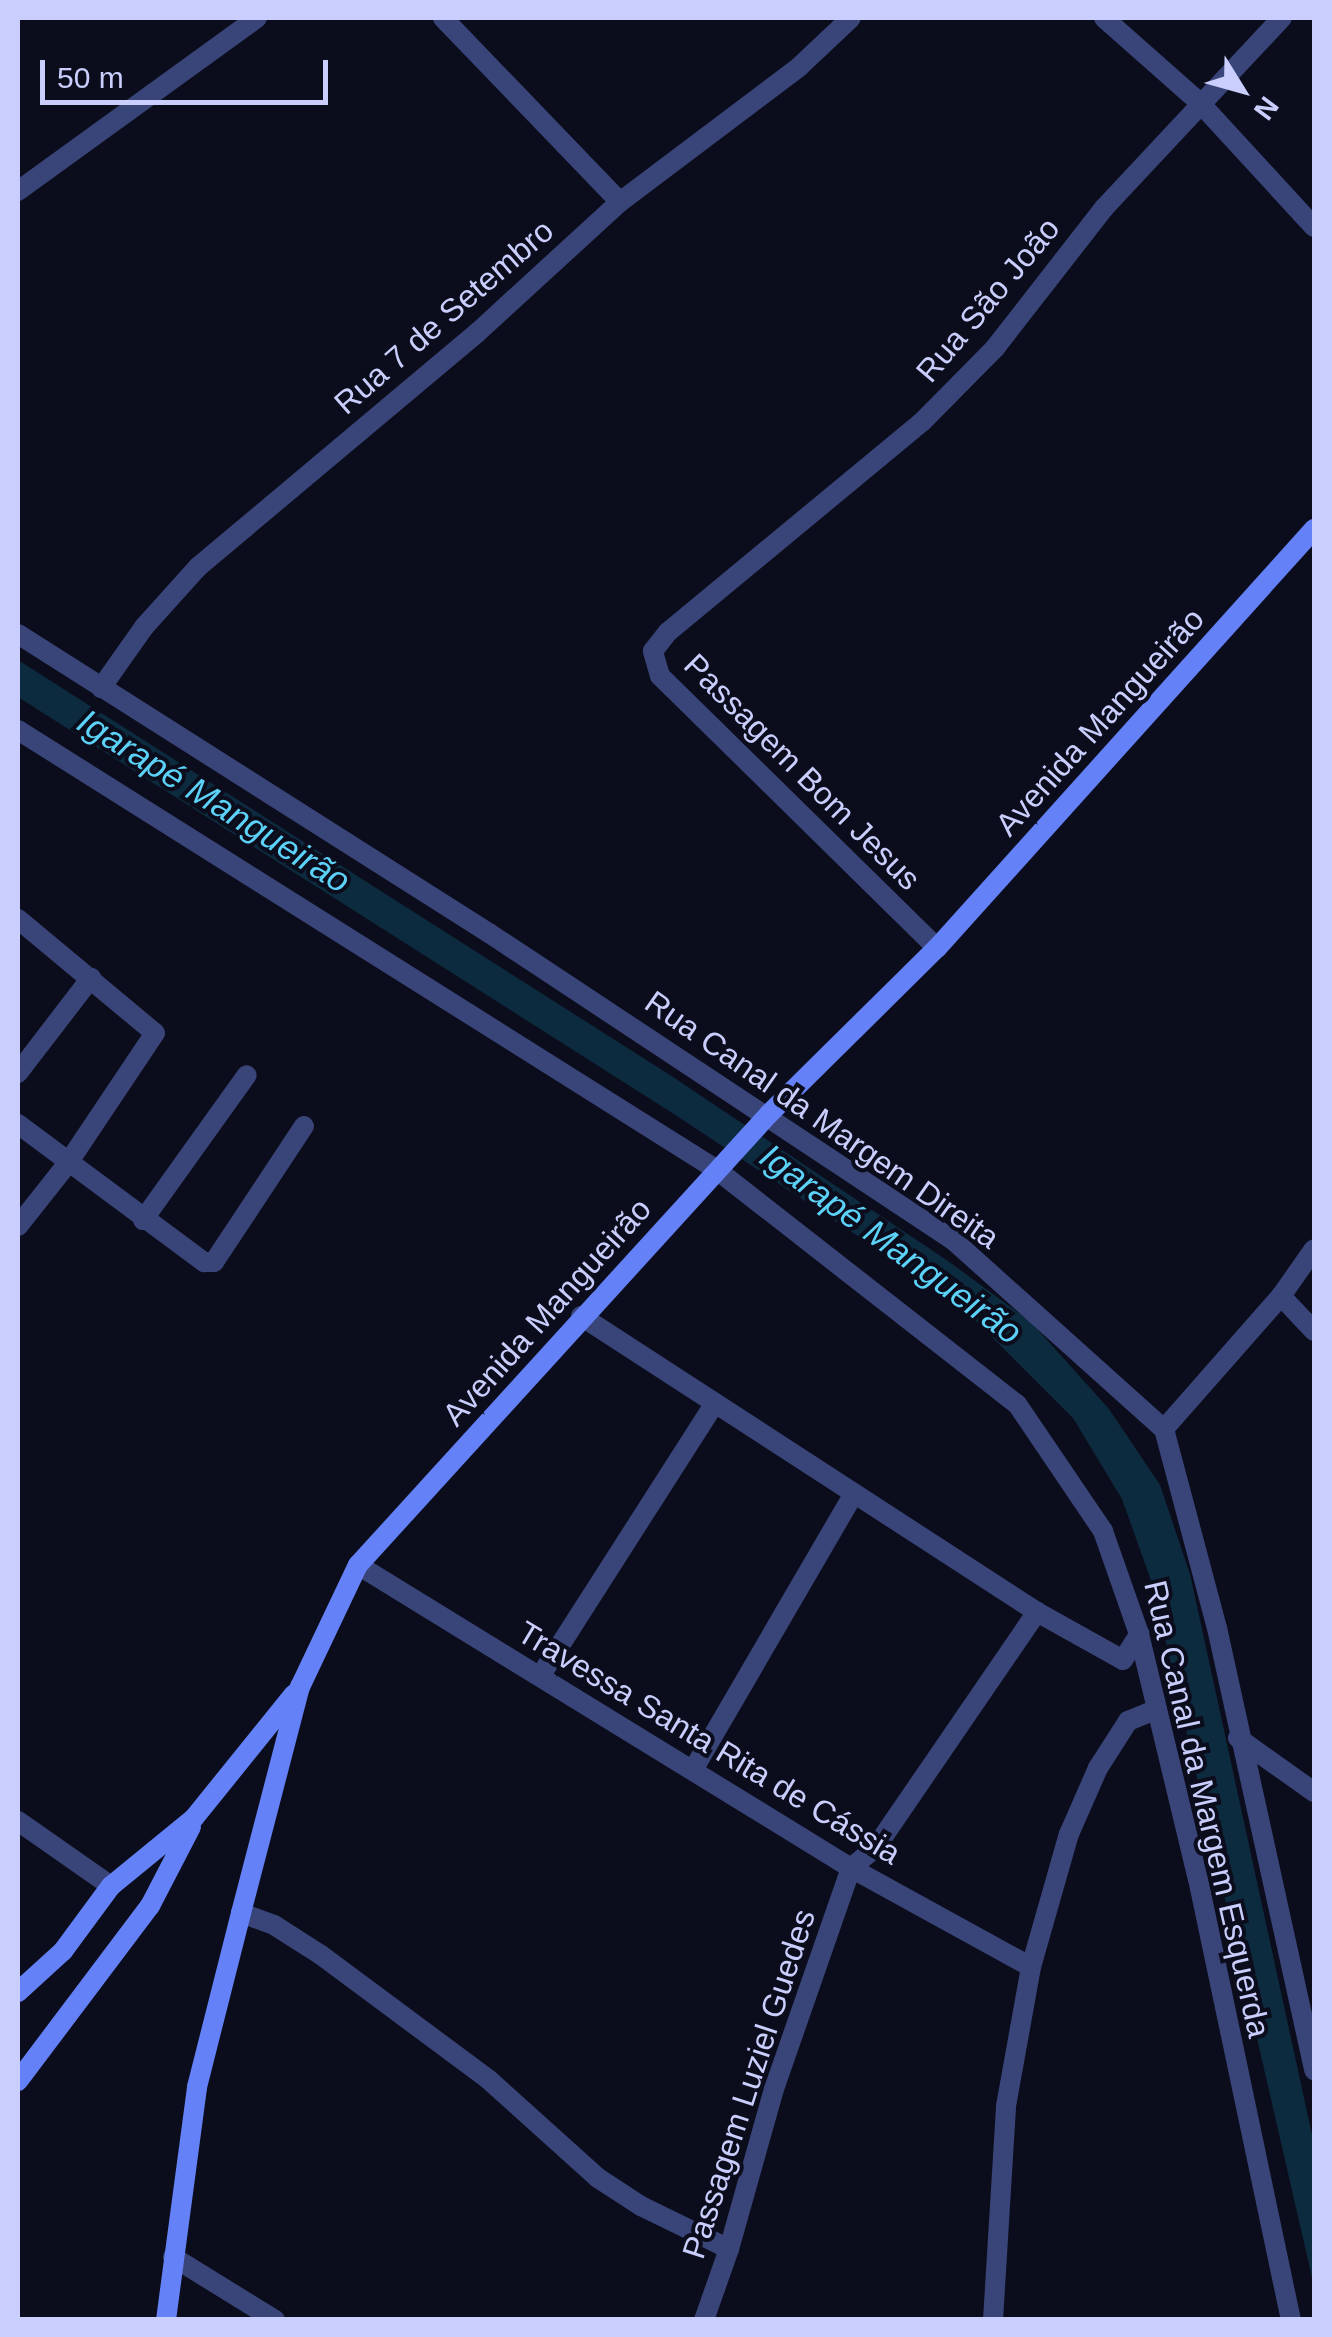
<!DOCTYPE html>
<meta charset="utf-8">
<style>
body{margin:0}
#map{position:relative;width:1332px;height:2337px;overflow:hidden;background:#0c0d1c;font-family:Helvetica,sans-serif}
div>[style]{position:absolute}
.water>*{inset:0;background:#0d2b3e}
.lane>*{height:20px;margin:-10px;padding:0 10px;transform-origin:10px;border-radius:10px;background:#394579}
.street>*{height:20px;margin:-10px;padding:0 10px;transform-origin:10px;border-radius:10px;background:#394579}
.secondary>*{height:20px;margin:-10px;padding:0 10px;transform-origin:10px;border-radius:10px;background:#6481f8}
span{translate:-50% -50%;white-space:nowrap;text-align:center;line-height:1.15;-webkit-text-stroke:8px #0c0d1c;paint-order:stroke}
.street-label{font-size:32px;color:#c9cefd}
.water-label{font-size:35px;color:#5cd2f8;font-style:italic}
.frame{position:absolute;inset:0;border:20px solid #c9cefd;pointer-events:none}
.north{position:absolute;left:1192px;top:40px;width:100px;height:100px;-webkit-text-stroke:8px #0c0d1c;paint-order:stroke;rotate:127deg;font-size:28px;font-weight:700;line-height:40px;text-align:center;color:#c9cefd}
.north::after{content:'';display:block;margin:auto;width:35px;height:45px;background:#c9cefd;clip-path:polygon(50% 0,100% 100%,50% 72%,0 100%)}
.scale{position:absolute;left:40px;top:60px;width:288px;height:45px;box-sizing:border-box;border:5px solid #c9cefd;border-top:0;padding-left:12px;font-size:30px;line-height:35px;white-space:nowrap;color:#c9cefd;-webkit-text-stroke:8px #0c0d1c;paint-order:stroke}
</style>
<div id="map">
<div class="water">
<i style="clip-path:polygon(18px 660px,673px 1077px,948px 1261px,1031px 1322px,1109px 1409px,1160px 1485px,1190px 1574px,1314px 2144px,1314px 2286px,1153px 1586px,1122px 1499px,1073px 1418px,962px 1307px,900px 1264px,677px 1116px,18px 697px)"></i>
</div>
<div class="lane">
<i style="left:18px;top:919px;width:178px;rotate:39.8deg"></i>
<i style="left:155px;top:1033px;width:156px;rotate:123.8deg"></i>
<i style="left:68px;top:1163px;width:80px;rotate:128.4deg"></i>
<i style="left:18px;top:1073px;width:120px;rotate:-52.5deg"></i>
<i style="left:18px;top:1124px;width:232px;rotate:36.6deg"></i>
<i style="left:204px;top:1262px;width:10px"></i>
<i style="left:214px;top:1262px;width:163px;rotate:-56.5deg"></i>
<i style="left:143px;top:1220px;width:178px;rotate:-54.4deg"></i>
<i style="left:18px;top:1821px;width:113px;rotate:35deg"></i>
</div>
<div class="street">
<i style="left:443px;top:18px;width:255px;rotate:46.1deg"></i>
<i style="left:1104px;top:18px;width:128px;rotate:41.5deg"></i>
<i style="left:1200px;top:103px;width:168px;rotate:47.4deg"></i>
<i style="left:18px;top:191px;width:295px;rotate:-35.9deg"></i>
<i style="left:18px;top:634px;width:558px;rotate:32.41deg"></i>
<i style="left:489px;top:933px;width:556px;rotate:33.49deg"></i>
<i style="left:953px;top:1240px;width:283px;rotate:41.9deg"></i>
<i style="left:1164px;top:1429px;width:206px;rotate:75.1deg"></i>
<i style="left:1217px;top:1628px;width:453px;rotate:77.6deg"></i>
<i style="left:101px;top:688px;width:75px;rotate:-54.8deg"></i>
<i style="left:144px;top:627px;width:81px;rotate:-48deg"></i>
<i style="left:198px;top:567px;width:366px;rotate:-40deg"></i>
<i style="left:478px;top:332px;width:193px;rotate:-42.5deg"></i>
<i style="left:620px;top:202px;width:224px;rotate:-37deg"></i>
<i style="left:799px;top:67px;width:71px;rotate:-43.3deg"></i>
<i style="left:18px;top:730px;width:826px;rotate:32.19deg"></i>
<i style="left:717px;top:1170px;width:380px;rotate:38deg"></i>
<i style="left:1017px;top:1404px;width:153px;rotate:55.9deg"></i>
<i style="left:1103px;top:1531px;width:109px;rotate:70.7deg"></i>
<i style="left:1139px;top:1634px;width:252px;rotate:76.5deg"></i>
<i style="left:1198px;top:1879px;width:451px;rotate:78.1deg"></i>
<i style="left:937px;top:948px;width:388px;rotate:-135.5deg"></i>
<i style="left:660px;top:676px;width:26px;rotate:-106deg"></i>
<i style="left:653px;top:651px;width:24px;rotate:-52deg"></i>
<i style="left:668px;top:632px;width:330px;rotate:-39.6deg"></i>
<i style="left:922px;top:422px;width:104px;rotate:-45.4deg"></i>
<i style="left:995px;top:348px;width:177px;rotate:-52.1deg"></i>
<i style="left:1104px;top:208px;width:260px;rotate:-46.9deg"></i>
<i style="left:1281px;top:1296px;width:48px;rotate:46.7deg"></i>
<i style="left:581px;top:1316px;width:544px;rotate:32.99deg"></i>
<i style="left:1037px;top:1612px;width:98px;rotate:29.2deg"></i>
<i style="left:1123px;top:1660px;width:31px;rotate:-58deg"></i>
<i style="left:1164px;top:1429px;width:177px;rotate:-48.7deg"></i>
<i style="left:1281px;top:1296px;width:57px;rotate:-54.9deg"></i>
<i style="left:358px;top:1565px;width:579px;rotate:31.58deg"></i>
<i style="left:851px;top:1868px;width:205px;rotate:28.8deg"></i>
<i style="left:541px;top:1675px;width:323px;rotate:-57.4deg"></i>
<i style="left:1238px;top:1738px;width:93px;rotate:35.4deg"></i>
<i style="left:693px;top:1770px;width:320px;rotate:-59.8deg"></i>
<i style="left:851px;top:1868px;width:33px;rotate:-40deg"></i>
<i style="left:876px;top:1847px;width:285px;rotate:-55.6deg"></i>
<i style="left:241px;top:1913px;width:35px;rotate:20deg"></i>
<i style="left:274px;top:1925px;width:56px;rotate:32.6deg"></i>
<i style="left:321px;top:1955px;width:208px;rotate:36.6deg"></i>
<i style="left:488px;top:2079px;width:148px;rotate:42deg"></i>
<i style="left:598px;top:2178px;width:51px;rotate:33.1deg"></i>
<i style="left:641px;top:2206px;width:98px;rotate:26deg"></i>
<i style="left:173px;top:2257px;width:120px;rotate:31.7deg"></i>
<i style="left:704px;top:2320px;width:75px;rotate:-70.6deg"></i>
<i style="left:729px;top:2249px;width:166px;rotate:-74.3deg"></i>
<i style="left:774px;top:2089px;width:234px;rotate:-70.8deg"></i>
<i style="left:993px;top:2320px;width:214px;rotate:-86.5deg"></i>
<i style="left:1006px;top:2106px;width:141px;rotate:-79.8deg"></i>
<i style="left:1031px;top:1967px;width:138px;rotate:-74.1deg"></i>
<i style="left:1069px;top:1834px;width:72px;rotate:-66.3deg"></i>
<i style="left:1098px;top:1768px;width:56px;rotate:-57.4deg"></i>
<i style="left:1128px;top:1721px;width:31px;rotate:-22deg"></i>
</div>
<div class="secondary">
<i style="left:18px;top:1992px;width:61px;rotate:-42.3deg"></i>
<i style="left:63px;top:1951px;width:81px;rotate:-53.6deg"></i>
<i style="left:111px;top:1886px;width:107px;rotate:-39.3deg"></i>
<i style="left:194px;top:1818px;width:159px;rotate:-51.1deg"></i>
<i style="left:18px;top:2081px;width:219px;rotate:-53deg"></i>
<i style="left:150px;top:1906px;width:89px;rotate:-62.6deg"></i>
<i style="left:166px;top:2320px;width:235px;rotate:-82.4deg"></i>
<i style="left:197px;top:2087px;width:179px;rotate:-75.8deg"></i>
<i style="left:241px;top:1913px;width:234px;rotate:-75.4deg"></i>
<i style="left:300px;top:1687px;width:135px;rotate:-64.6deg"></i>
<i style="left:358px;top:1565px;width:610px;rotate:-47.66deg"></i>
<i style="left:769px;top:1114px;width:236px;rotate:-44.7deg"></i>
<i style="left:937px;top:948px;width:564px;rotate:-48.02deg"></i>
</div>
<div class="street-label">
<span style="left:988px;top:300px;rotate:-50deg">Rua São João</span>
<span style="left:444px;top:317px;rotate:-41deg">Rua 7 de Setembro</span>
<span style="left:1100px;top:722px;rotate:-48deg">Avenida Mangueirão</span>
<span style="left:802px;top:772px;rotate:45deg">Passagem Bom Jesus</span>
<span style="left:822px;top:1120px;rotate:35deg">Rua Canal da Margem Direita</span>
<span style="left:547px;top:1312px;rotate:-48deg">Avenida Mangueirão</span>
<span style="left:709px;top:1743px;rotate:31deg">Travessa Santa Rita de Cássia</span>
<span style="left:1207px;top:1809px;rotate:77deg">Rua Canal da Margem Esquerda</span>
<span style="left:749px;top:2084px;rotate:-72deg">Passagem Luziel Guedes</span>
</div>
<div class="water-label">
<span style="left:214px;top:801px;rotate:32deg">Igarapé Mangueirão</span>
<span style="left:891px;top:1244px;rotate:36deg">Igarapé Mangueirão</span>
</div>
<div class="frame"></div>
<div class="north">N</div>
<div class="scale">50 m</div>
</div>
